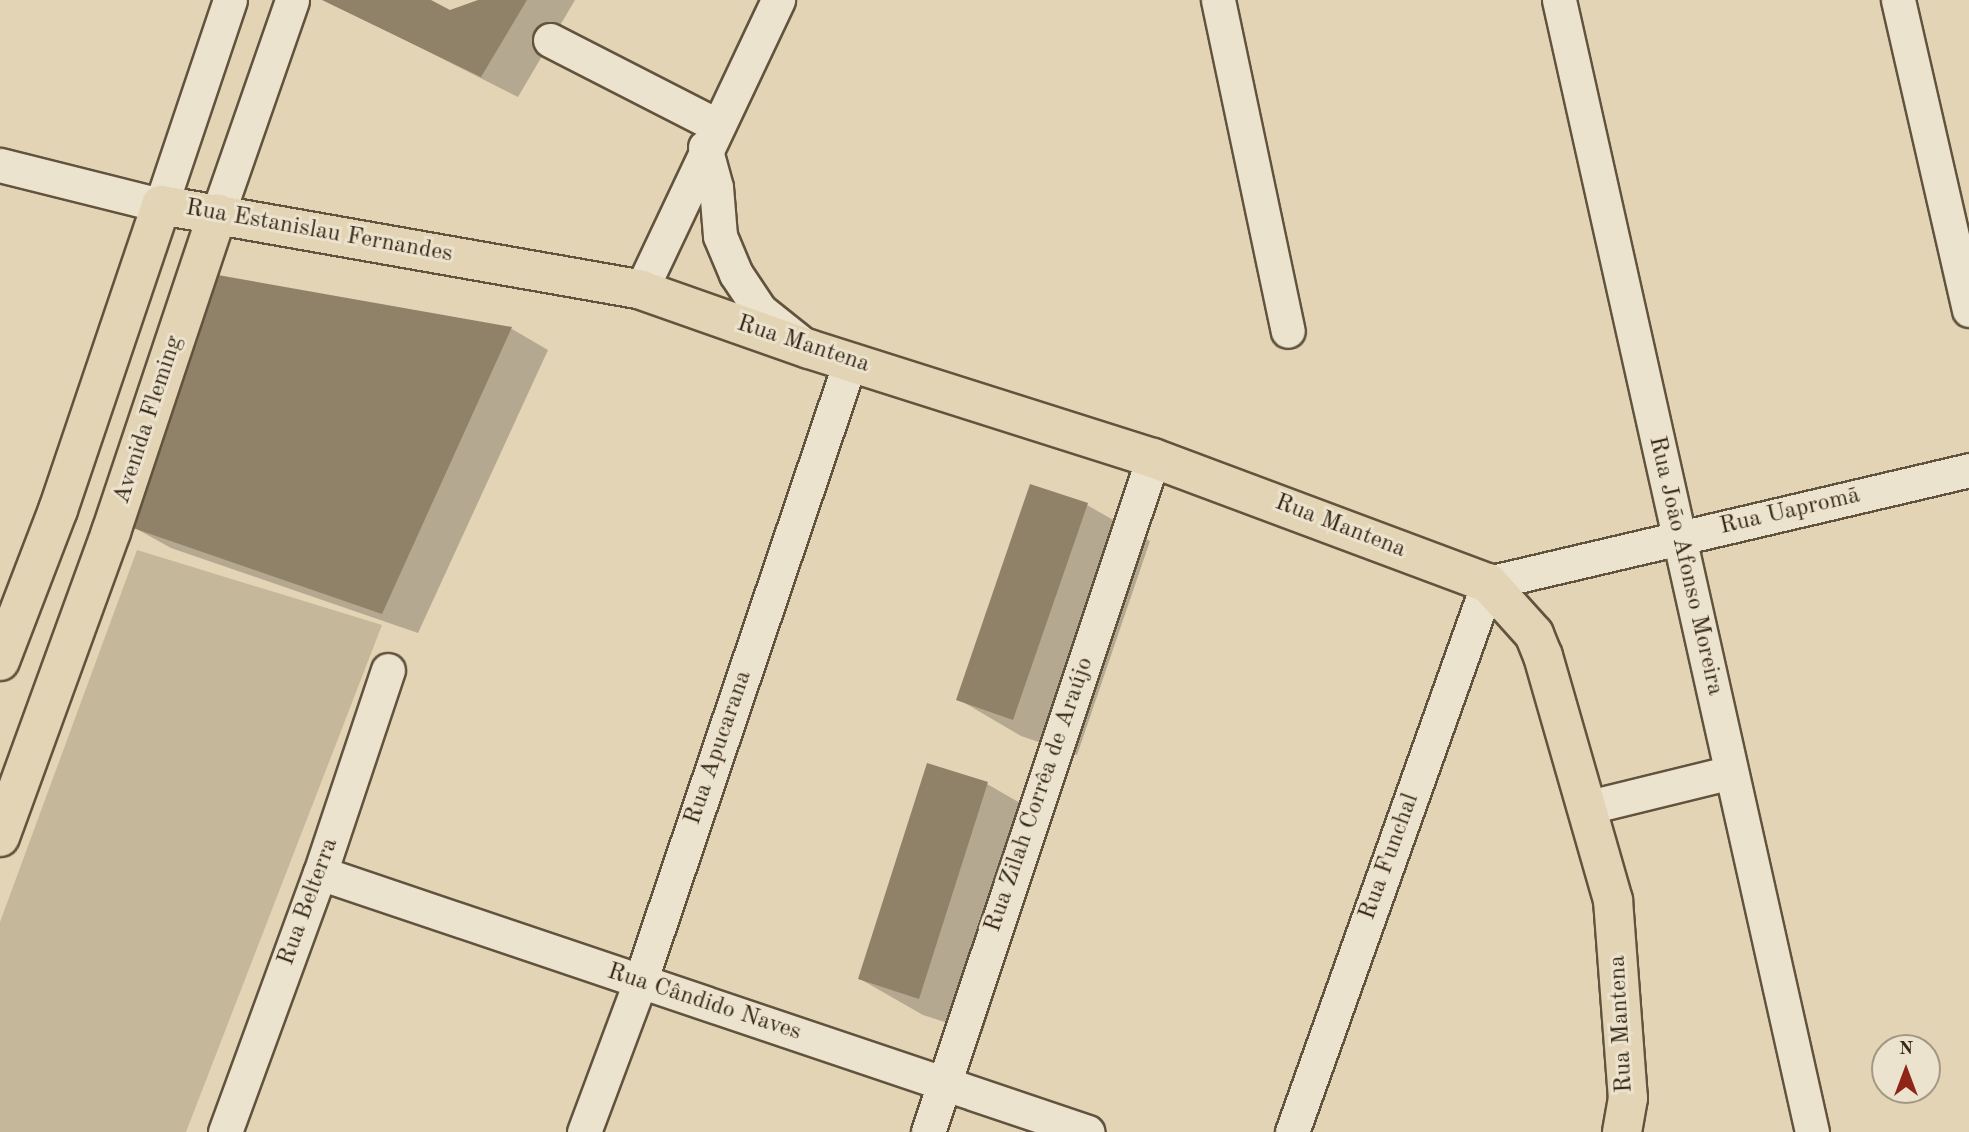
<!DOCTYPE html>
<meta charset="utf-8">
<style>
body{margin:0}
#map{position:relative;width:1969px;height:1132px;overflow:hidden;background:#e2d4b4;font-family:"Old Standard TT",serif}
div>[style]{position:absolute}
.green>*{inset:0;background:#c5b799}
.shadow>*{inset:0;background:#0003}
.building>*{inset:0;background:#908169}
.roads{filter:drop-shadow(2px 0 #62533e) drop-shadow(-2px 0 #62533e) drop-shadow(0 2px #62533e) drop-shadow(0 -2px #62533e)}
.minor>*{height:33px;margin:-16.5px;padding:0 16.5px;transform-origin:16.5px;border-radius:16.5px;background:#ece3ce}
.major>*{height:38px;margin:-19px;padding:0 19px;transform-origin:19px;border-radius:19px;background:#e2d4b4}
span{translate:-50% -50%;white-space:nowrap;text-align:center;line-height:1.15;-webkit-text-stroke:6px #ece3ce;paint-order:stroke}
.street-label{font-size:24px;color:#382817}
.north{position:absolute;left:1871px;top:1034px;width:70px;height:70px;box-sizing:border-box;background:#ece3ce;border:2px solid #a49885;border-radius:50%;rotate:0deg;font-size:19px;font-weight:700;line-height:28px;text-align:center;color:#382817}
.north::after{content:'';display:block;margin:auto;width:24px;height:32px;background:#8f2418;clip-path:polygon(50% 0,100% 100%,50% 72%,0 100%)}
</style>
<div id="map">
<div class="green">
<i style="clip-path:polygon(137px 550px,382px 625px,186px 1132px,0 1132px,0 922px)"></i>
</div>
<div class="shadow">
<i style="clip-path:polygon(326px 0,428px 0,450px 11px,480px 0,575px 0,518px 97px)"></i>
<i style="clip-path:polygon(213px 276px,512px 329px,548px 350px,418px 633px,171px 548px,135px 528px)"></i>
<i style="clip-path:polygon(1087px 505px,1150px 541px,1077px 755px,1021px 736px,958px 699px)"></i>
<i style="clip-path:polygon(987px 784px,1050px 820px,982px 1034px,923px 1015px,860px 979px)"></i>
</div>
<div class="building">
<i style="clip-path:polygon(322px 0,431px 0,450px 10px,478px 0,527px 0,481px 77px)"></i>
<i style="clip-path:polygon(212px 274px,512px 327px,382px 614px,133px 528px)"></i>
<i style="clip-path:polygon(1030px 484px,1088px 503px,1013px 720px,956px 700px)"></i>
<i style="clip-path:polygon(927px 763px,988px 782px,919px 999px,858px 979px)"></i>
</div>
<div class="roads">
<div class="minor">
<i style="left:1218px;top:0;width:338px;rotate:78.1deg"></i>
<i style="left:1559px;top:0;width:1160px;rotate:77.4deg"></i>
<i style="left:1898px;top:0;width:318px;rotate:77.1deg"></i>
<i style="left:550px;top:40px;width:186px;rotate:27.1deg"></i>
<i style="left:705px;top:147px;width:41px;rotate:74.6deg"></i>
<i style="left:716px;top:187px;width:49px;rotate:85.3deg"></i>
<i style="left:720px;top:236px;width:41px;rotate:67.2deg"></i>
<i style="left:736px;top:274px;width:43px;rotate:56.3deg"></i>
<i style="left:760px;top:310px;width:50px;rotate:38.5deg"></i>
<i style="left:0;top:165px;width:166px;rotate:14deg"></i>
<i style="left:161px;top:205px;width:216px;rotate:-71.4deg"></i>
<i style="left:218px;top:213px;width:225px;rotate:-70.8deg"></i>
<i style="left:641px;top:290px;width:321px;rotate:-64.7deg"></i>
<i style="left:1589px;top:807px;width:146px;rotate:-13.8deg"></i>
<i style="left:320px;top:873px;width:810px;rotate:18.64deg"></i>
<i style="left:225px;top:1132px;width:276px;rotate:-69.9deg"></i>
<i style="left:320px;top:873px;width:214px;rotate:-71.5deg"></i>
<i style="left:584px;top:1132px;width:160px;rotate:-69.5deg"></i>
<i style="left:640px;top:982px;width:655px;rotate:-71.29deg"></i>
<i style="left:928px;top:1132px;width:711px;rotate:-71.54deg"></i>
<i style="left:1292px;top:1132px;width:583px;rotate:-70.35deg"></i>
<i style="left:1488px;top:583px;width:494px;rotate:-13.2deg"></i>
</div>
<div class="major">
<i style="left:0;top:661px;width:162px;rotate:-69deg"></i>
<i style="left:58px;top:510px;width:322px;rotate:-71.3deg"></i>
<i style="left:161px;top:205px;width:487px;rotate:10deg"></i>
<i style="left:641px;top:290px;width:178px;rotate:19.4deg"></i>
<i style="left:809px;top:349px;width:361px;rotate:17.6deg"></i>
<i style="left:1153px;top:458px;width:358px;rotate:20.5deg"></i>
<i style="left:1488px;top:583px;width:69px;rotate:48deg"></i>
<i style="left:1534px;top:634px;width:24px;rotate:68deg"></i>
<i style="left:1543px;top:656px;width:254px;rotate:74deg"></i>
<i style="left:1613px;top:900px;width:199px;rotate:85.7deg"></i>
<i style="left:1628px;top:1098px;width:35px;rotate:100deg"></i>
<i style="left:0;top:837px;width:325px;rotate:-70deg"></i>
<i style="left:111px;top:532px;width:336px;rotate:-71.5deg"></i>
</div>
</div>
<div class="street-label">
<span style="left:319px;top:232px;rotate:10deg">Rua Estanislau Fernandes</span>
<span style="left:803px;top:345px;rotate:18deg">Rua Mantena</span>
<span style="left:149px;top:420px;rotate:-72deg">Avenida Fleming</span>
<span style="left:1790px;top:512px;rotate:-13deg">Rua Uapromã</span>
<span style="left:1340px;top:527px;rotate:21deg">Rua Mantena</span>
<span style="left:1685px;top:566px;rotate:77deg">Rua João Afonso Moreira</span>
<span style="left:719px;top:748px;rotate:-71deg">Rua Apucarana</span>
<span style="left:1040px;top:795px;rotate:-71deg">Rua Zilah Corrêa de Araújo</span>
<span style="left:1390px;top:857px;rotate:-70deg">Rua Funchal</span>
<span style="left:309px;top:902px;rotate:-70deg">Rua Belterra</span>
<span style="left:704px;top:1003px;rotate:18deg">Rua Cândido Naves</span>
<span style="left:1622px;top:1024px;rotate:-93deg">Rua Mantena</span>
</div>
<div class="north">N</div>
</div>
